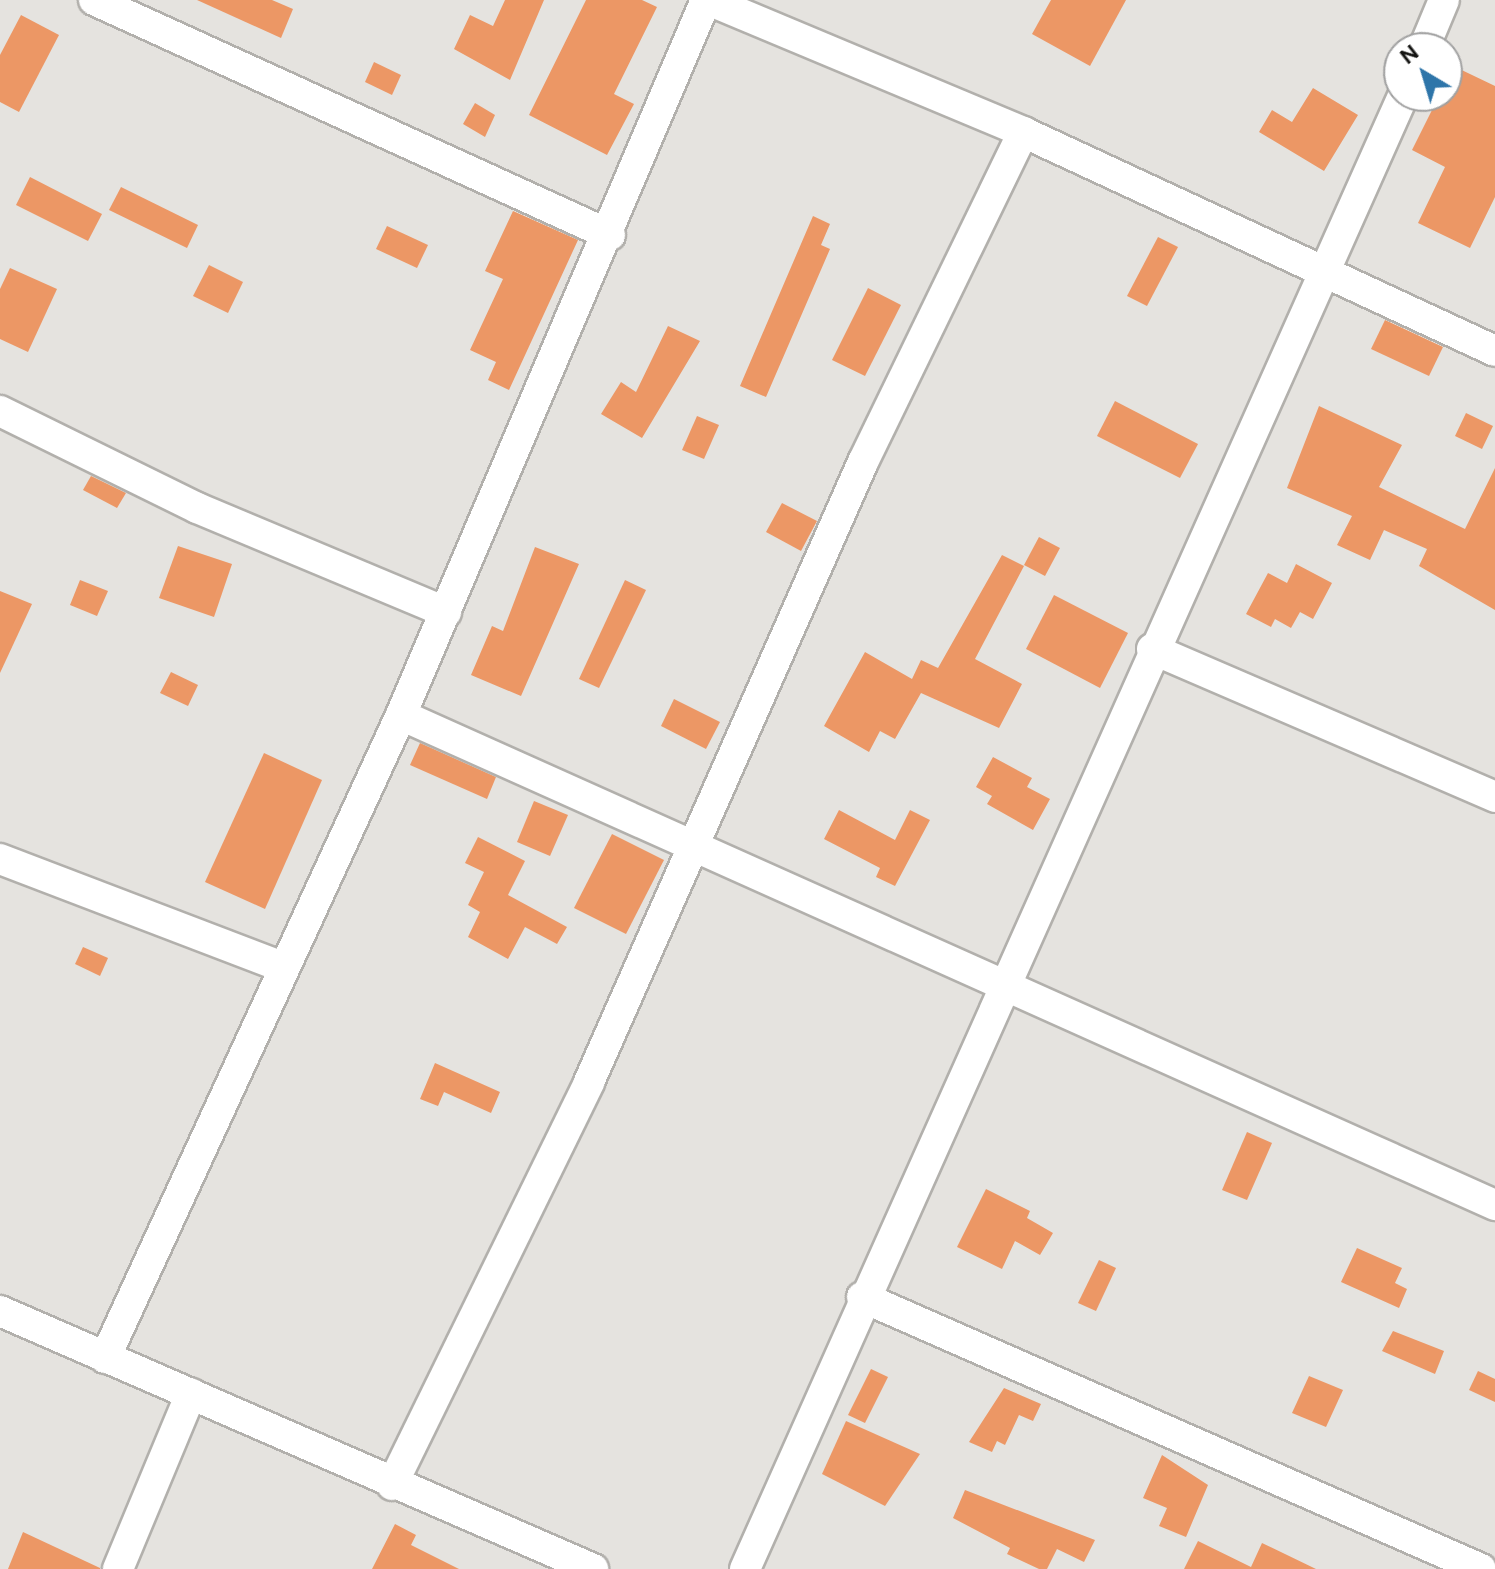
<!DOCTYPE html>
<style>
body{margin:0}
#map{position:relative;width:1495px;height:1569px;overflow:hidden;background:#e5e3df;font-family:"DM Sans",sans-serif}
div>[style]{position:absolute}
.building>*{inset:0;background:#ec9765}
.roads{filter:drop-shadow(2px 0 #b2b0ac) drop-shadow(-2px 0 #b2b0ac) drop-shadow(0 2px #b2b0ac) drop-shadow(0 -2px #b2b0ac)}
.street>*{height:30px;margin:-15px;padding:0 15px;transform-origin:15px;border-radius:15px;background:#fff}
span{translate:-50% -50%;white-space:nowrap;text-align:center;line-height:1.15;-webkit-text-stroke:8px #fff;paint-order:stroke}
.north{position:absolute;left:1383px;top:32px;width:80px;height:80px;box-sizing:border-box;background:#fff;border:2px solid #a1a1a1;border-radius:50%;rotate:322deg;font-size:22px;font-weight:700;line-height:32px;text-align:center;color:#151513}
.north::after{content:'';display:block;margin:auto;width:28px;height:36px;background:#2e75a9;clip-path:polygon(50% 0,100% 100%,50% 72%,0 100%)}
</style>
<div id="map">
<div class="building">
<i style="clip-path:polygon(197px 0,272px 0,293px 9px,281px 38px)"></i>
<i style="clip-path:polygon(505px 0,544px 0,510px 80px,454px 49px,470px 15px,493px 26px)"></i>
<i style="clip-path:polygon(586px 0,642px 0,657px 7px,614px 94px,634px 104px,607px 155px,529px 115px)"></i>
<i style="clip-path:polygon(1051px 0,1126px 0,1090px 66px,1032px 34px)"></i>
<i style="clip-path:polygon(21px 15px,59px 35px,19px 112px,0 102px,0 55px)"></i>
<i style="clip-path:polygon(374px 62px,401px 75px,392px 95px,365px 82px)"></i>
<i style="clip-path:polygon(1447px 63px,1495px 86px,1495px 197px,1470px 248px,1418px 223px,1445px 167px,1412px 150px,1439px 96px,1447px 96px)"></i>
<i style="clip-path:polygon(1313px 88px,1358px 115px,1324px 171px,1259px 132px,1272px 110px,1292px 122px)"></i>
<i style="clip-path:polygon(475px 103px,495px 115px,485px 137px,463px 124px)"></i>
<i style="clip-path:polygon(30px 177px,102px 214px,88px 241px,16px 205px)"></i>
<i style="clip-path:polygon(121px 187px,198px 225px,187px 248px,109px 210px)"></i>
<i style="clip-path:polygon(513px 211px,578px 240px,509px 390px,488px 380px,496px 362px,470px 350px,503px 279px,485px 271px)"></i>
<i style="clip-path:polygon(813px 216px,830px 224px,821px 245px,830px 249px,766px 397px,740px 386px)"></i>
<i style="clip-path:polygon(387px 226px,428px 245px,417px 268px,376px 249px)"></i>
<i style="clip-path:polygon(1158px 237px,1178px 247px,1147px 306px,1127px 296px)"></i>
<i style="clip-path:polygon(209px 265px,243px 282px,228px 313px,193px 296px)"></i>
<i style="clip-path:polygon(10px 268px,57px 289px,28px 352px,0 339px,0 289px)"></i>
<i style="clip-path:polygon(868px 288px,901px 305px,865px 376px,832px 360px)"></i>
<i style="clip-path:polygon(1385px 320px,1443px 347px,1429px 376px,1371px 349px)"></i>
<i style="clip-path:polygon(668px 326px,700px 341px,642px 438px,601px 414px,621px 382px,636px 392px)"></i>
<i style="clip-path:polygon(1115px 401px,1198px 444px,1180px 478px,1097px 436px)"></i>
<i style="clip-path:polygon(1319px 406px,1402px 445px,1379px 487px,1465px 529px,1495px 468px,1495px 610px,1419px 566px,1427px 549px,1384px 530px,1370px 560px,1337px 545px,1352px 516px,1287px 488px)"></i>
<i style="clip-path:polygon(1466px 413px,1493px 426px,1482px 449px,1455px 436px)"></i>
<i style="clip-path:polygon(697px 416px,719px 425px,704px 459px,682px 450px)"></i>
<i style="clip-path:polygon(91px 476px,126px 493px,117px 508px,83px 490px)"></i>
<i style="clip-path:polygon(782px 503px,817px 521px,801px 551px,766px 532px)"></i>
<i style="clip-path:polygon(1039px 537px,1060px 548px,1045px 576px,1024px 565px)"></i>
<i style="clip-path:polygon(178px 546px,232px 564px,214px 617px,159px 598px)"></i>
<i style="clip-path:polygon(535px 547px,579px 564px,521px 696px,471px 675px,492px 626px,503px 631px)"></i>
<i style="clip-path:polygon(1002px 555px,1024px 566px,975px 659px,1022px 684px,999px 728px,921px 693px,895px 739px,880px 731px,869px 752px,824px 726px,865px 652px,912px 679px,921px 660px,938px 668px)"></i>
<i style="clip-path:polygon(1296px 564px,1332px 583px,1313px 619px,1300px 612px,1291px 628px,1275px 619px,1271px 627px,1246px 614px,1268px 573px,1287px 583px)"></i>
<i style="clip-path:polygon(80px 580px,108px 591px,97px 616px,70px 605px)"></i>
<i style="clip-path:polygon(625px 580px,646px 590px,599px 688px,579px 679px)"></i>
<i style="clip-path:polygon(0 591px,32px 604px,0 673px)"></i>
<i style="clip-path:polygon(1054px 595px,1128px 633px,1100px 688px,1026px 649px)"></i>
<i style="clip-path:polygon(171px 672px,198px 685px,188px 706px,160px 693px)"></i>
<i style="clip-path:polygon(674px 699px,720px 722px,706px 749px,661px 726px)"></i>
<i style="clip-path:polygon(420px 743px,496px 777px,487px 799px,410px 765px)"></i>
<i style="clip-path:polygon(264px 753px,322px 780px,265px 909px,205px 882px)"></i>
<i style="clip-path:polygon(993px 757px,1032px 778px,1027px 787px,1050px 799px,1033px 830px,987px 804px,992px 796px,976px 787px)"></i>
<i style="clip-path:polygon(534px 801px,568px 815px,550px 856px,517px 842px)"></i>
<i style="clip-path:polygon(839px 810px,895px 840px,910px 810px,930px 820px,895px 886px,876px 877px,880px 868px,824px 839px)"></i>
<i style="clip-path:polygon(612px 834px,664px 860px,626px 934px,574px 908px)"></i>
<i style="clip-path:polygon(478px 837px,525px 861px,508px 895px,567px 927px,557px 944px,525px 927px,508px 959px,468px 937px,480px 912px,468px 905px,484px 872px,465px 863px)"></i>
<i style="clip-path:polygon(83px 947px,108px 958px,100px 976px,75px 964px)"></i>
<i style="clip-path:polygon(435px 1063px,500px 1092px,491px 1113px,444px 1092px,438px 1106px,420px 1099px)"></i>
<i style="clip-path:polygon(1247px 1132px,1272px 1143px,1247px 1200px,1222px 1190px)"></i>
<i style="clip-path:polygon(986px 1189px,1030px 1211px,1027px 1218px,1053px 1233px,1040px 1255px,1015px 1241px,1002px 1269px,957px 1247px)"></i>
<i style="clip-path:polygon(1357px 1248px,1402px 1268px,1395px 1283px,1407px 1289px,1399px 1308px,1341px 1282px)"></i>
<i style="clip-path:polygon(1099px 1260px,1116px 1268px,1096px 1311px,1078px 1303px)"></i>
<i style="clip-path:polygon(1393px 1331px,1444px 1351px,1435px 1374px,1382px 1351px)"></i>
<i style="clip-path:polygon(871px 1369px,888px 1377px,865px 1423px,848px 1415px)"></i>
<i style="clip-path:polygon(1478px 1371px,1495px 1379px,1495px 1402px,1469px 1390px)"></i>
<i style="clip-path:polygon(1309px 1376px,1343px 1390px,1326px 1427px,1292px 1413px)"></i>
<i style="clip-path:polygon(1004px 1388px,1041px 1404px,1033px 1421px,1019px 1415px,1005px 1445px,997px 1441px,992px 1452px,969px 1442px)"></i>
<i style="clip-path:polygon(846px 1421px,920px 1454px,885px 1506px,822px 1474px)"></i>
<i style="clip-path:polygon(1162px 1455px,1208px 1485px,1186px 1537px,1159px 1526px,1167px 1508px,1143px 1498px)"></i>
<i style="clip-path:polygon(965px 1490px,1095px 1540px,1084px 1562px,1057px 1549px,1047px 1569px,1039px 1569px,1007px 1554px,1010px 1548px,953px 1518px)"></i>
<i style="clip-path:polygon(395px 1524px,416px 1535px,411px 1545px,459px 1569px,372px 1569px)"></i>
<i style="clip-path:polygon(23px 1532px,100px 1568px,100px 1569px,8px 1569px)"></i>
<i style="clip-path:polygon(1198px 1541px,1251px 1567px,1262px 1543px,1316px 1569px,1184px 1569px)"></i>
</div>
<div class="roads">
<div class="street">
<i style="left:94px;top:0;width:567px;rotate:24.49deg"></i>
<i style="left:708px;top:0;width:342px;rotate:22.7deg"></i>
<i style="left:1023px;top:132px;width:520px;rotate:24.89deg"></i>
<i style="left:1424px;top:48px;width:52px;rotate:-67.4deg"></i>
<i style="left:0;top:411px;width:220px;rotate:26.2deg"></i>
<i style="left:197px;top:508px;width:270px;rotate:22.7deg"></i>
<i style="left:1152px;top:649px;width:374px;rotate:23.3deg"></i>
<i style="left:401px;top:715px;width:1199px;rotate:24.13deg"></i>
<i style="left:0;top:859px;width:303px;rotate:20.9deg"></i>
<i style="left:862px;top:1297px;width:676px;rotate:23.72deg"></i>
<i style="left:0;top:1311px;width:647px;rotate:23.51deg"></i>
<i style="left:105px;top:1358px;width:708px;rotate:-65.28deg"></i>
<i style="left:401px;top:715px;width:777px;rotate:-66.9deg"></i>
<i style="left:392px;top:1485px;width:449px;rotate:-63.9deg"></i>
<i style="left:589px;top:1082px;width:678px;rotate:-66.16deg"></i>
<i style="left:863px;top:462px;width:367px;rotate:-64.1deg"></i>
<i style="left:118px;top:1569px;width:190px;rotate:-67.4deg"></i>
<i style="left:745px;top:1569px;width:1613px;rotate:-65.93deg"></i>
</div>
</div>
<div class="north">N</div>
</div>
